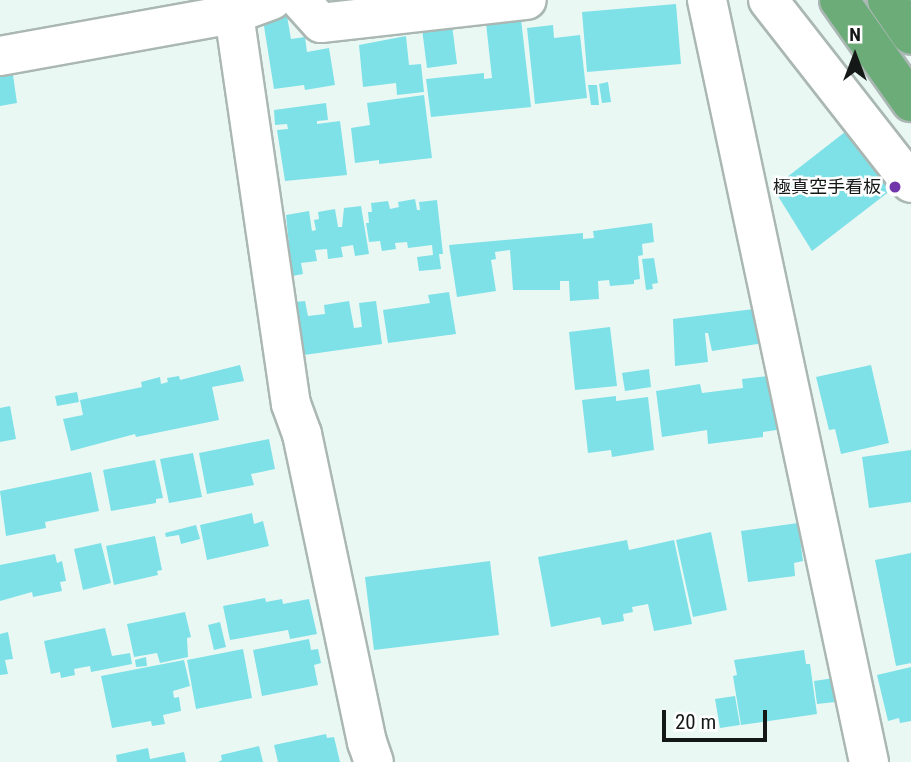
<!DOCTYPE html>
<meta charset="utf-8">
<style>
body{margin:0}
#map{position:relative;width:911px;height:762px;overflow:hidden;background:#eaf8f4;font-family:"Roboto Condensed","Noto Sans JP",sans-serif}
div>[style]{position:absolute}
.building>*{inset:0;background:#7de1e7}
.roads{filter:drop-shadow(2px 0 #aab7b3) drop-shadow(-2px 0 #aab7b3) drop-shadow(0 2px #aab7b3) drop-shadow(0 -2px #aab7b3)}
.street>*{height:38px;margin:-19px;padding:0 19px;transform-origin:19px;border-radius:19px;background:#fff}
.highway>*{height:38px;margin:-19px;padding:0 19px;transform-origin:19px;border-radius:19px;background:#6bac78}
.dots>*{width:19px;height:19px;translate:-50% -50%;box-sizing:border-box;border:4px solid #fff;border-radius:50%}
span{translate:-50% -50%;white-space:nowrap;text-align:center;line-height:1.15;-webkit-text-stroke:5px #fff;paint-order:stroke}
.poi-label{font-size:18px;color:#141917}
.right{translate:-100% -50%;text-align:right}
.north{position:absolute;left:820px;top:21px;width:70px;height:70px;-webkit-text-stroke:5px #fff;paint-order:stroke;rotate:0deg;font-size:19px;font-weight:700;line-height:28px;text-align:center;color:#141917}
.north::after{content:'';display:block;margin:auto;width:24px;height:32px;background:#141917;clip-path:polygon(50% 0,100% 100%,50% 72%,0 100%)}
.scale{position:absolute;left:662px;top:710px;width:105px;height:32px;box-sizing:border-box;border:4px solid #141917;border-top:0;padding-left:9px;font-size:21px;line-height:24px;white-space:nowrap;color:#141917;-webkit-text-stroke:5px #fff;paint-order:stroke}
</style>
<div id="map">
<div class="building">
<i style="clip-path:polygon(676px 4px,681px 64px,587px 72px,582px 12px)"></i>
<i style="clip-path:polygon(287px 16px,291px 39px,305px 37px,307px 52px,329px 48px,335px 85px,305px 90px,304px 85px,274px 89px,263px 20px)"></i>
<i style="clip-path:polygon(521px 19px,531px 107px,431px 117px,426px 79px,484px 73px,484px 79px,492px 78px,486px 23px)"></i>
<i style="clip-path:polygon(452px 25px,457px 64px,427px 68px,422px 29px)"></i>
<i style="clip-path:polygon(553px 25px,554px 38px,580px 35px,587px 98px,535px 104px,527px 28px)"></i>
<i style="clip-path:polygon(406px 36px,409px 65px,421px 64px,424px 92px,397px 95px,396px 83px,363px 87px,359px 45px)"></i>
<i style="clip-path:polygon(13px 75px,17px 103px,0 106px,0 77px)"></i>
<i style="clip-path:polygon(608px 82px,611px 102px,602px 103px,599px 84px)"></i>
<i style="clip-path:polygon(588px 85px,597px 85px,599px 105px,591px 105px)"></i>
<i style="clip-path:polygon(424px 95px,432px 158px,379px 164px,379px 160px,355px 163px,351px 128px,370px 125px,367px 103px)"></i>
<i style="clip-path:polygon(326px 103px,328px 120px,317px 121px,317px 124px,340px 121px,347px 175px,285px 181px,277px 130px,288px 129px,287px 124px,275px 125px,274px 110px)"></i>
<i style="clip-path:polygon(854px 125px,895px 187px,812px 251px,773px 188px)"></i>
<i style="clip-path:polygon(415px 199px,417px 210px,420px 210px,419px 202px,437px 200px,443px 254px,439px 254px,441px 269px,419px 271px,417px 257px,433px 255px,432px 245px,408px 248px,407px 242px,395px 243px,396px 249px,382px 251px,380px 241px,369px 242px,366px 223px,369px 223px,368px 212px,372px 212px,371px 203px,388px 201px,390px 209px,399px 207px,398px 202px)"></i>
<i style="clip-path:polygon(361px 206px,369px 254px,355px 256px,353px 245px,341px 247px,343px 257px,328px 259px,327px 249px,315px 250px,317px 261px,301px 263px,303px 274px,292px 276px,286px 215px,309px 211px,312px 231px,316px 230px,314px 220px,319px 219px,318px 212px,335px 209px,338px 227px,342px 227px,344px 208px)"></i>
<i style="clip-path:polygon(652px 223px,654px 242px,642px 244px,643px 255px,638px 256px,640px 279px,634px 280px,634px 284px,610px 286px,609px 280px,598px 281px,599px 299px,570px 301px,569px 281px,560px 281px,560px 290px,513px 290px,510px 250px,495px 252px,496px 259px,491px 260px,496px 291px,457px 297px,449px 245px,583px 233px,583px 239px,594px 238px,593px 231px)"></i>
<i style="clip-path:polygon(654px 258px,658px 283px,652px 284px,653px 289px,646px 290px,642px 259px)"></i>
<i style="clip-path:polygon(449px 292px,456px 334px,388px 343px,383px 310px,430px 303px,428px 295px)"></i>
<i style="clip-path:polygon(305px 301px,308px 316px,325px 314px,324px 305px,349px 301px,354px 328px,362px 327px,359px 303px,376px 301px,382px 344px,304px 355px,296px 302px)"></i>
<i style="clip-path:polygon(762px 308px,764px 343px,712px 351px,708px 333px,705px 333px,708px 362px,675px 366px,673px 319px)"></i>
<i style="clip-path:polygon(610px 327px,617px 386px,575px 390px,569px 332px)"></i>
<i style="clip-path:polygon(240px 365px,244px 381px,212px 387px,219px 420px,136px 437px,135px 434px,71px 451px,63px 419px,83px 415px,80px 400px,142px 387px,141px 382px,160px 377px,161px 384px,168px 382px,167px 378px,179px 376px,180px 380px)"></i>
<i style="clip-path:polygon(871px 365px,889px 443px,841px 454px,835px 429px,829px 430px,816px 377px)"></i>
<i style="clip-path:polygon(649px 369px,651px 387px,625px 391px,622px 373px)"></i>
<i style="clip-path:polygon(777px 375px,783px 429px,763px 432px,763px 437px,708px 444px,707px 430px,662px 437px,656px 391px,700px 384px,702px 393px,743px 388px,742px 379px)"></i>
<i style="clip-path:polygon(77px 392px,79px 402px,57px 406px,55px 396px)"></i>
<i style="clip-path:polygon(616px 396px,616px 401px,648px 397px,654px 450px,612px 457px,611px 450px,588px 453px,582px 400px)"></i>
<i style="clip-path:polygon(10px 406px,16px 439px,0 442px,0 408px)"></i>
<i style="clip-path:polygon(269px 439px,275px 469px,251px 474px,254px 485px,207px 494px,199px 453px)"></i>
<i style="clip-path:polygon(911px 450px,911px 502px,869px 508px,862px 457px)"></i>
<i style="clip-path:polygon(193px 453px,202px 497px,169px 503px,160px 459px)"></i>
<i style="clip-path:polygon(155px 460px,163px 498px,156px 499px,156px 503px,111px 511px,103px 470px)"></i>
<i style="clip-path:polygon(91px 472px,99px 511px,45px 522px,46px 528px,6px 536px,0 491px)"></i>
<i style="clip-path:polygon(252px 513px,254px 524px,263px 521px,269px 546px,207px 560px,200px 525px)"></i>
<i style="clip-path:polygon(798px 523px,803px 561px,794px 563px,795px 576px,748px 582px,741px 531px)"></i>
<i style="clip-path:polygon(196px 525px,200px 539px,181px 544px,179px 535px,166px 537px,165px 533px)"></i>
<i style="clip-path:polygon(711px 532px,727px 610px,693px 617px,676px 540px)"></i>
<i style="clip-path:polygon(155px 536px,162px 570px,157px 571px,158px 575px,114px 585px,106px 546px)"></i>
<i style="clip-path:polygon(627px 540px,629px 550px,674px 540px,692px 624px,654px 631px,648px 604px,632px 607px,633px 612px,623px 614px,624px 621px,602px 625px,600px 617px,551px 627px,538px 557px)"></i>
<i style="clip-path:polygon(101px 543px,111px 583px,83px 590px,74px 549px)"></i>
<i style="clip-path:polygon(911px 553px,911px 663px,896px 666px,875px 560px)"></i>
<i style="clip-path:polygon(55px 554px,57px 563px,62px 561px,66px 581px,60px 582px,62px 591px,33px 597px,32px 592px,0 601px,0 565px)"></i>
<i style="clip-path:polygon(490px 561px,499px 635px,374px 650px,365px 577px)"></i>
<i style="clip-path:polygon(265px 598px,266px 602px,282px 599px,283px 604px,309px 599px,317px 634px,290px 639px,288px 630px,230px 640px,223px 606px)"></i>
<i style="clip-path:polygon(185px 612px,191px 637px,187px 638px,188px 657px,160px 663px,157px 653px,134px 657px,127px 624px)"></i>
<i style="clip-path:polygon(220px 622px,226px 647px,214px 650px,208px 625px)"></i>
<i style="clip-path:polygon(105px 628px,112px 656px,130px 653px,132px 664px,91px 672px,90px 666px,74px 669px,75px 675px,61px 678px,60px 672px,51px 674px,44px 641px)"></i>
<i style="clip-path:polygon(8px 632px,13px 659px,5px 660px,8px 674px,0 675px,0 634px)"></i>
<i style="clip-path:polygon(309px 639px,311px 650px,318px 649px,321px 663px,314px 665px,318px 685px,262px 696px,253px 650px)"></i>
<i style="clip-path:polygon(243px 649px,252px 698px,196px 709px,187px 660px)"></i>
<i style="clip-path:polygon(804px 650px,806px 664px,810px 664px,817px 714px,741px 725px,733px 676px,737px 675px,734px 660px)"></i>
<i style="clip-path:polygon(146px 657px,147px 666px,136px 667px,135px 660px)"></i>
<i style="clip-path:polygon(184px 660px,190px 686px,173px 691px,174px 698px,179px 697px,181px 711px,163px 715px,165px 724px,152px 726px,151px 721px,112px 728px,101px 676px)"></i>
<i style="clip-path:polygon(911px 667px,911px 721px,900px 723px,899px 718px,888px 721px,877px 675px)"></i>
<i style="clip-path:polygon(841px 677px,844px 701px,817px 704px,814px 681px)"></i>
<i style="clip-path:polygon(735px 696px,740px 725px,720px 728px,715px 699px)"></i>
<i style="clip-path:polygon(326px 734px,327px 738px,334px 737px,340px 762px,278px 762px,274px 745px)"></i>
<i style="clip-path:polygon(259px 746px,263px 762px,218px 762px,222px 760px,221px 755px)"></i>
<i style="clip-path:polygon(148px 748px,150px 759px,184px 752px,186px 762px,117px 762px,116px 755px)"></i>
</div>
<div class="roads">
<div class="street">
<i style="left:300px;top:0;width:31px;rotate:48deg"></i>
<i style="left:321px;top:23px;width:207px;rotate:-6.4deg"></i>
<i style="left:707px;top:0;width:779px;rotate:78deg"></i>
<i style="left:768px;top:0;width:232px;rotate:52deg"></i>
<i style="left:234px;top:14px;width:394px;rotate:81.7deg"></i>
<i style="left:291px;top:404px;width:32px;rotate:70deg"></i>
<i style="left:302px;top:434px;width:315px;rotate:78.1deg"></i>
<i style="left:367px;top:742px;width:21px;rotate:71deg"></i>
<i style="left:0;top:56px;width:238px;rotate:-10.2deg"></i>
<i style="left:234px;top:14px;width:40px;rotate:-20.2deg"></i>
</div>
<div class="highway">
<i style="left:839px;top:0;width:125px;rotate:54.8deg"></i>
<i style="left:887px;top:0;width:42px;rotate:55.6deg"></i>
</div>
</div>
<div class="dots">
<i style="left:895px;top:187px;background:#7135ab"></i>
</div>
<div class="poi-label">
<span class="right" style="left:881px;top:187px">極真空手看板</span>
</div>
<div class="north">N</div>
<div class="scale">20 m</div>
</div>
